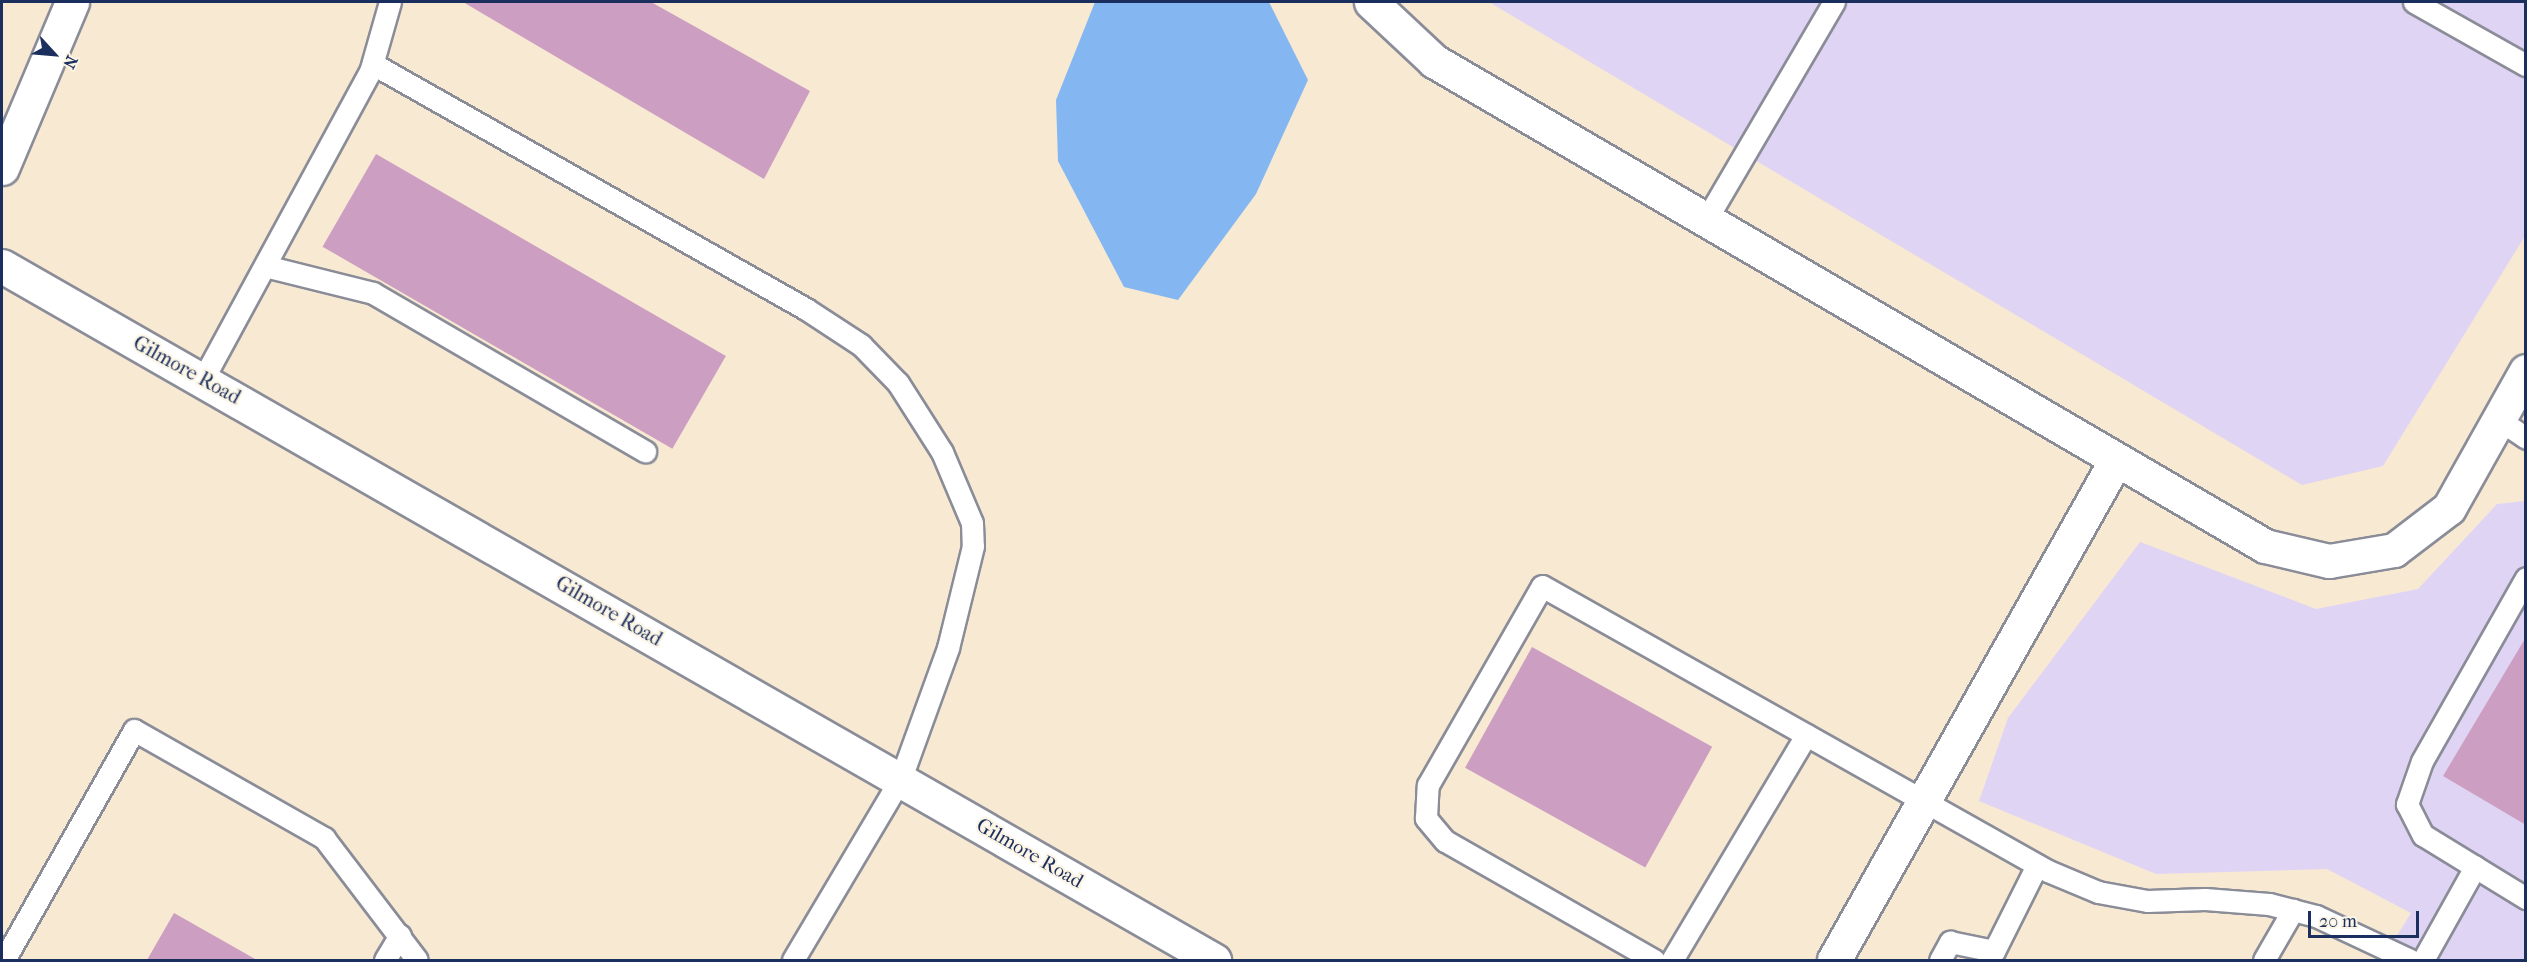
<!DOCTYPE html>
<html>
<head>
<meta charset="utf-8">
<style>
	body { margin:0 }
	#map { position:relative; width:2527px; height:962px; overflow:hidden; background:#f8e9d2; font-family:"IM FELL French Canon",serif }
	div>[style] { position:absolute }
	.built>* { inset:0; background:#e0d4f4 }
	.water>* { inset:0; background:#84b7f1 }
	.building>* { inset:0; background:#cc9ec1; transform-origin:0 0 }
	.roads { filter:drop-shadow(2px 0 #8a8c98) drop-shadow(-2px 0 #8a8c98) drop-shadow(0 2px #8a8c98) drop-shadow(0 -2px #8a8c98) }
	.service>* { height:21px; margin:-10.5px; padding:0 10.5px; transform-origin:10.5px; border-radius:10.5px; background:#fff }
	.minor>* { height:33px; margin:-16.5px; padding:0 16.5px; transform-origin:16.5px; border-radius:16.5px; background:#fff }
	.tertiary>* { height:33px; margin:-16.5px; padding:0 16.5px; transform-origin:16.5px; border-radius:16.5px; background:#fff }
	.motorway>* { height:33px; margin:-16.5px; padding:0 16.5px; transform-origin:16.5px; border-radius:16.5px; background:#fff }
	span { translate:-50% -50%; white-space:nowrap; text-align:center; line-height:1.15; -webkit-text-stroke:4.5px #fcf5e5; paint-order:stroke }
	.street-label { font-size:20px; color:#1b2f5e }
	.frame { position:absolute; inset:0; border:3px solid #1b2f5e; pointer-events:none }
	.north { position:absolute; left:24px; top:24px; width:60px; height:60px; -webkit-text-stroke:4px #fcf5e5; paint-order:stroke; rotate:116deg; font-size:16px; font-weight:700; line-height:24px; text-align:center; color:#1b2f5e }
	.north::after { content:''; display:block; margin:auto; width:21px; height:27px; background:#1b2f5e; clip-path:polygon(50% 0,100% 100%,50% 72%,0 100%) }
	.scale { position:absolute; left:2308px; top:911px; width:111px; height:27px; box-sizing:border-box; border:3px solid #1b2f5e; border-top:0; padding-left:8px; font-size:18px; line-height:21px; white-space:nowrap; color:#1b2f5e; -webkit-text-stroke:4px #fcf5e5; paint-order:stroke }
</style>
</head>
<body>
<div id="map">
	<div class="built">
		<div style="clip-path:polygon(1489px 2px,2525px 2px,2525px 236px,2383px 466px,2302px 485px)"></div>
		<div style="clip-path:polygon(2525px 501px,2525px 960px,2382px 960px,2411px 913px,2327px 869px,2156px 874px,1979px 801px,2008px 718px,2140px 542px,2316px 609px,2418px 589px,2497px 504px)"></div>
	</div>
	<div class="water">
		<div style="clip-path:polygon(1095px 2px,1269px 2px,1308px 80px,1256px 194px,1178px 300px,1124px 287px,1058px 161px,1056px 100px)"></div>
	</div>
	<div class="building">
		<div style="clip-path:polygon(463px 2px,651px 2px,810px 91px,764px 179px)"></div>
		<div style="left:376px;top:154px;width:404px;height:107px;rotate:30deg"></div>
		<div style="clip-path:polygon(2526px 637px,2526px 825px,2443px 776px)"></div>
		<div style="left:1532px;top:647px;width:206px;height:138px;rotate:29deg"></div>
		<div style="clip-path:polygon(174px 913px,257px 960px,147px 960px)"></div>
	</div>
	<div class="roads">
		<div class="service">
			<div style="left:2414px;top:2px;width:129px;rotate:29.4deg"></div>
			<div style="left:373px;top:64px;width:498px;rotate:29.5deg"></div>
			<div style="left:806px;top:309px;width:66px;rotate:33.2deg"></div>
			<div style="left:861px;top:345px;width:53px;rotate:45.8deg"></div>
			<div style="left:898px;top:383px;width:82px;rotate:57.5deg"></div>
			<div style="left:942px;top:452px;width:77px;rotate:67.1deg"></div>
			<div style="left:972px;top:523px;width:23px;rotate:88deg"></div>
			<div style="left:973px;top:546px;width:105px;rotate:103.8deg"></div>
			<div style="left:948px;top:648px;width:138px;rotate:109.9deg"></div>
			<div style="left:901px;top:778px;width:212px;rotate:120.7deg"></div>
			<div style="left:1706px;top:220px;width:253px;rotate:-59.6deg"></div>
			<div style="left:265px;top:266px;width:111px;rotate:14deg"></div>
			<div style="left:373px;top:293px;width:315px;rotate:30.2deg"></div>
			<div style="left:203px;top:379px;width:349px;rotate:-61.5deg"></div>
			<div style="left:370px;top:72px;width:73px;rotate:-74.1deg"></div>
			<div style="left:2498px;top:419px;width:34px;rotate:34deg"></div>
			<div style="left:2526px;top:578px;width:210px;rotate:119.6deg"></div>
			<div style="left:2422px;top:761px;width:46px;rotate:109.2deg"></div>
			<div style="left:2407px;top:804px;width:35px;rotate:63deg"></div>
			<div style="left:2423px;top:835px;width:121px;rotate:31.5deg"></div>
			<div style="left:4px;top:960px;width:264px;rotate:-60.5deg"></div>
			<div style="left:134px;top:730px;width:219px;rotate:29.6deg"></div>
			<div style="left:324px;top:838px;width:153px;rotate:52.7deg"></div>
			<div style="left:385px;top:960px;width:29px;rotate:-59deg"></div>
			<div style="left:1654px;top:960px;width:241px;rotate:-150.3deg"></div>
			<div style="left:1445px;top:841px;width:30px;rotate:-130deg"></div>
			<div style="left:1426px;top:818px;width:33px;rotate:-87deg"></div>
			<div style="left:1428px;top:785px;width:229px;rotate:-60.2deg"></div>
			<div style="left:1542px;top:586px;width:581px;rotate:29.39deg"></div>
			<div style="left:2048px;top:871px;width:54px;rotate:22.8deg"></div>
			<div style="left:2098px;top:892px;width:50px;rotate:10.4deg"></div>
			<div style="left:2147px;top:901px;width:58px;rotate:-2deg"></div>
			<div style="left:2205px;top:899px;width:64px;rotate:4.5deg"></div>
			<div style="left:2269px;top:904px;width:49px;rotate:14.3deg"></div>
			<div style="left:2316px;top:916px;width:104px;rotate:25.1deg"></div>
			<div style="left:1672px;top:960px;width:262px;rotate:-59.2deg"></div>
			<div style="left:1940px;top:960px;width:21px;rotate:-61deg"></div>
			<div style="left:1950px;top:942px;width:45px;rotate:11.6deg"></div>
			<div style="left:1994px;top:951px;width:96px;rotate:-63.4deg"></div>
			<div style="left:2264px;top:960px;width:58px;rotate:-59.9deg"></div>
			<div style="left:2423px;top:960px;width:107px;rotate:-60.8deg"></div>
		</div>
		<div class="minor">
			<div style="left:1371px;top:2px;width:86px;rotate:43.1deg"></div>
			<div style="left:1434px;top:61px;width:962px;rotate:30.27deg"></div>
			<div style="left:2265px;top:546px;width:66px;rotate:13.2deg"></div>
			<div style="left:2329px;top:561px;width:66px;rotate:-9.6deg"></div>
			<div style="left:2394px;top:550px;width:69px;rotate:-37.4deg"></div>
			<div style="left:2449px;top:508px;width:157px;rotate:-60.7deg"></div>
			<div style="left:1834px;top:960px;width:574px;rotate:-60.58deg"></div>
		</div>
		<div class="tertiary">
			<div style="left:2px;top:266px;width:1397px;rotate:29.8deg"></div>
		</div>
		<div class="motorway">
			<div style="left:2px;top:168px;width:180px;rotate:-67.1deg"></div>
		</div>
	</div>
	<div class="street-label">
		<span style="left:187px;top:370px;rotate:29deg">Gilmore Road</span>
		<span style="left:609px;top:611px;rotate:30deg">Gilmore Road</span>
		<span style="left:1030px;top:853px;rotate:30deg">Gilmore Road</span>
	</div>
	<div class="frame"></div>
	<div class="north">N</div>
	<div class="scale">20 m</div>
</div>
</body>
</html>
